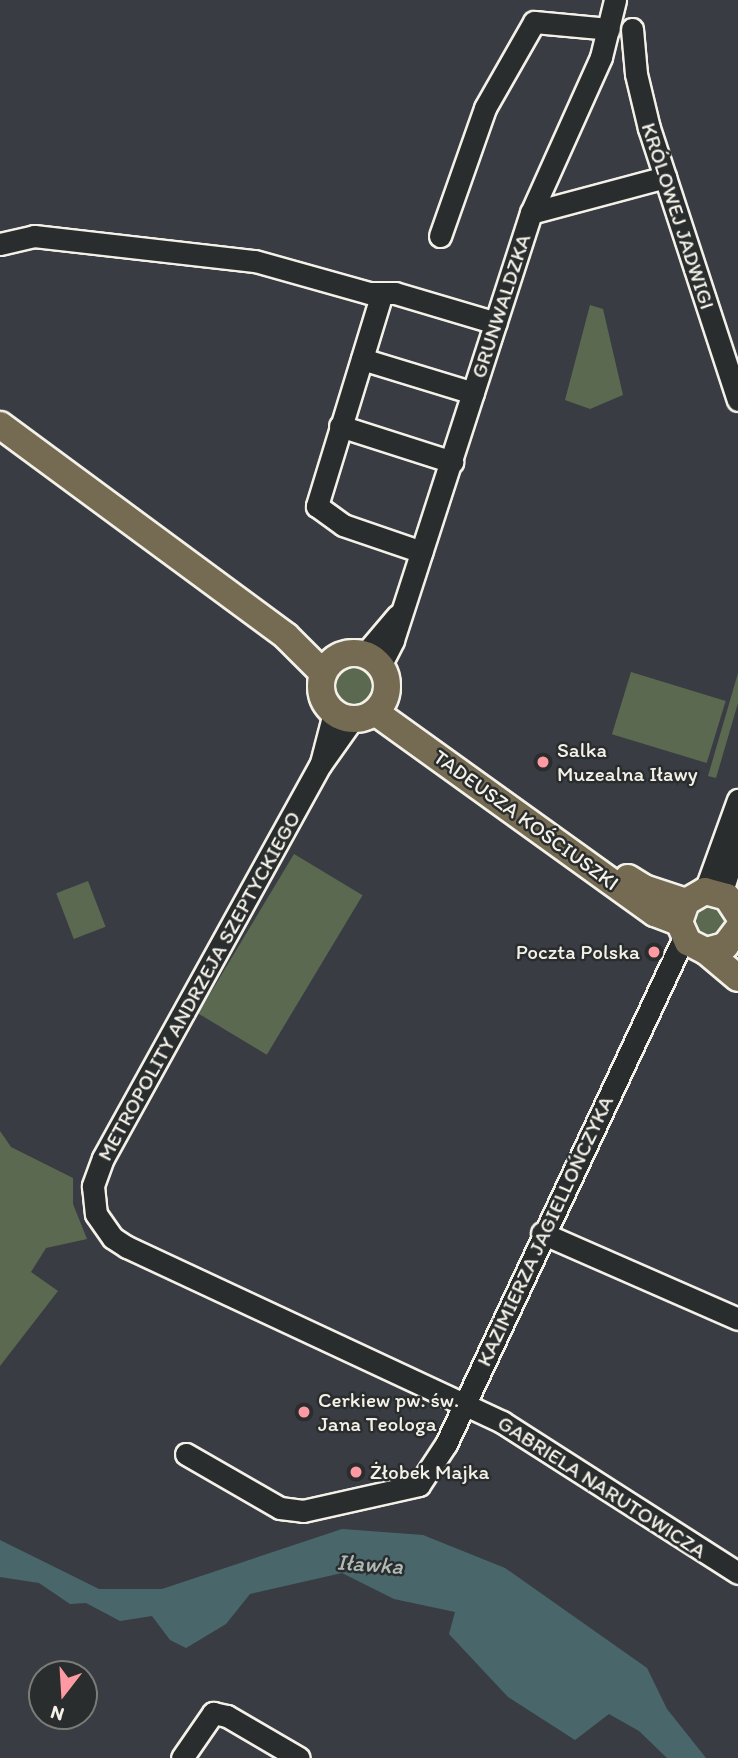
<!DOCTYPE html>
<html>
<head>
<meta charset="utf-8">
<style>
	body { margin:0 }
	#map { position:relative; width:738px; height:1758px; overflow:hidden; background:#393d43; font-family:Itim,sans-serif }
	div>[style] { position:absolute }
	.green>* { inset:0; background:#5c6951; transform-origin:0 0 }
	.round { border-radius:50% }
	.water>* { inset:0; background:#49676b }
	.roads { filter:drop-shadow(2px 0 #f4f1e8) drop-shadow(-2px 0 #f4f1e8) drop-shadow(0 2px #f4f1e8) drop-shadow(0 -2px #f4f1e8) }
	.minor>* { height:21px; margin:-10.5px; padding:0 10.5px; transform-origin:10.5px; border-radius:10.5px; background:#2a2d2e }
	.major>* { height:26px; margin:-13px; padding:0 13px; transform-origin:13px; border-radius:13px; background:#746b52 }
	.major>.ring { margin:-13px; padding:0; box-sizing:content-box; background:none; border:26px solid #746b52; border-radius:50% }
	.dots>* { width:19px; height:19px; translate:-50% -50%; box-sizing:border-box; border:4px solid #2a2d2e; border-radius:50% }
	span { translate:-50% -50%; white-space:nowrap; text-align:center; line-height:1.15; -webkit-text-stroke:5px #2a2d2e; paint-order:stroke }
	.street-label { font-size:21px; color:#f4f1e8 }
	.poi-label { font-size:21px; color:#f4f1e8 }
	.left { translate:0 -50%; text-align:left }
	.right { translate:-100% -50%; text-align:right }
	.water-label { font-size:23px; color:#b0bab6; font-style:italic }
	.north { position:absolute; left:28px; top:1660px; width:70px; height:70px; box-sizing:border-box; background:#2a2d2e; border:2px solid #7b7b78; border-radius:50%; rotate:197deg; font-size:19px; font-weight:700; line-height:28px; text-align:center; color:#f4f1e8 }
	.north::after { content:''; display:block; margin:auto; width:24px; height:32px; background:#ff9aa2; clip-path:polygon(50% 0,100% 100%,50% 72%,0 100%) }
</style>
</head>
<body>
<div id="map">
	<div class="green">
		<div style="clip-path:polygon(590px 305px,603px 309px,623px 395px,590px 409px,565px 400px)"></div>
		<div class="round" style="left:335px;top:665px;width:42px;height:42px"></div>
		<div style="left:631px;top:672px;width:99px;height:65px;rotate:17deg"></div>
		<div style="clip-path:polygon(738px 673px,738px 703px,716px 778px,708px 776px)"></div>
		<div style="left:294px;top:854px;width:80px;height:186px;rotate:31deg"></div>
		<div style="left:88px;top:881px;width:49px;height:34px;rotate:69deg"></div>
		<div style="clip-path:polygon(715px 903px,730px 920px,726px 935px,698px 939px,691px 918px,700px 906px)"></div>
		<div style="clip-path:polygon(0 1131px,11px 1147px,73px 1178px,73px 1204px,87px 1239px,46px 1248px,31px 1272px,58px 1291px,0 1366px)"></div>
	</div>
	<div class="water">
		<div style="clip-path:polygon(342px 1529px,423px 1535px,505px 1568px,647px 1668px,667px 1709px,706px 1758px,667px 1758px,639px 1731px,609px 1714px,575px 1740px,508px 1697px,449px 1634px,455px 1612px,394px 1599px,342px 1573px,250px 1594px,226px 1624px,186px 1648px,170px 1640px,152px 1616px,120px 1621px,86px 1603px,70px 1604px,39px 1583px,0 1577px,0 1540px,99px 1589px,162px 1589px)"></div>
	</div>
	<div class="roads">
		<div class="minor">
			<div style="left:632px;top:29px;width:45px;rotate:84.9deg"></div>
			<div style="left:636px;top:74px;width:56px;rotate:76.5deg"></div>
			<div style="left:649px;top:128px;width:286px;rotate:71.9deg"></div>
			<div style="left:531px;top:213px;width:139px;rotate:-15deg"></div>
			<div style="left:440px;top:236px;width:136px;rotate:-70.6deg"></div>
			<div style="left:485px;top:108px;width:99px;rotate:-60.3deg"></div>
			<div style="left:534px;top:22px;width:75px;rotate:5.3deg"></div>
			<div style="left:0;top:244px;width:35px;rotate:-13deg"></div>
			<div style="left:34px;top:236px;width:222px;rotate:6.5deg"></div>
			<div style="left:255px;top:261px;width:118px;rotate:15.7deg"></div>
			<div style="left:369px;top:293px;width:26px"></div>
			<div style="left:395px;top:293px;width:105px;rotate:16.5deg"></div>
			<div style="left:382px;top:293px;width:223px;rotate:107deg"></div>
			<div style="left:317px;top:506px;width:32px;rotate:36deg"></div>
			<div style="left:343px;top:525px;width:83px;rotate:18.9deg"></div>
			<div style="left:362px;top:359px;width:116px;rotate:17deg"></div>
			<div style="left:340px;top:426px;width:118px;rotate:17.8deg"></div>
			<div style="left:364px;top:655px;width:52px;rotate:-49.6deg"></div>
			<div style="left:380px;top:666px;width:29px;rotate:-63deg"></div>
			<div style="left:393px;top:640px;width:449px;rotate:-72.1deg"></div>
			<div style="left:531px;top:213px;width:171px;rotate:-65.8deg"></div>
			<div style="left:601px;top:57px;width:59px;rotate:-76.2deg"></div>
			<div style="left:352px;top:720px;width:55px;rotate:125.4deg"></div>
			<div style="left:320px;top:765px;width:449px;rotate:118.9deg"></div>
			<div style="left:103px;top:1158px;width:30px;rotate:110deg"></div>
			<div style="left:93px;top:1186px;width:28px;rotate:84deg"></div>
			<div style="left:96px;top:1214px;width:29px;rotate:55deg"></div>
			<div style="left:113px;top:1238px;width:17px;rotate:33deg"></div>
			<div style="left:127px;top:1247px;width:414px;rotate:25deg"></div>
			<div style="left:502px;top:1422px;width:280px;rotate:32.6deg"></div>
			<div style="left:321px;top:763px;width:52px;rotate:-75.4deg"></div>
			<div style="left:705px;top:891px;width:97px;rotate:-70.1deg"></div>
			<div style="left:721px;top:894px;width:55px;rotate:-71.9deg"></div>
			<div style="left:542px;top:1233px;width:214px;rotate:23.7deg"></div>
			<div style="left:186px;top:1454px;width:108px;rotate:29.9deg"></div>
			<div style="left:280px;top:1508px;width:23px;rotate:7deg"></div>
			<div style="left:303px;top:1511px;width:119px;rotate:-12.6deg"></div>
			<div style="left:419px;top:1485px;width:49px;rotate:-56.6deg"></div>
			<div style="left:446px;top:1444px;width:560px;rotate:-64.85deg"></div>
			<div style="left:182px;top:1758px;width:55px;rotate:-55.4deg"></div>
			<div style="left:213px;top:1713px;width:14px;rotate:12deg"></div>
			<div style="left:227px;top:1716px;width:83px;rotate:30.3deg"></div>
		</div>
		<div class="major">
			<div style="left:0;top:425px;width:355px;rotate:36.4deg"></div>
			<div style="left:286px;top:636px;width:52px;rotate:45deg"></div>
			<div class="ring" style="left:321px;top:653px;width:40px;height:40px"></div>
			<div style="left:375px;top:712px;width:345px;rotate:35.7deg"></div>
			<div style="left:655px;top:913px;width:26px;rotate:21deg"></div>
			<div style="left:628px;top:878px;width:19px;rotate:32deg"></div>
			<div style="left:644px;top:888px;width:44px;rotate:18.4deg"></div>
			<div style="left:738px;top:914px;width:20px;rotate:-123deg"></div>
			<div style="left:727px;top:897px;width:23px;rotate:-165deg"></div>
			<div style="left:705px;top:891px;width:22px;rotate:150deg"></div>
			<div style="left:686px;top:902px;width:21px;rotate:109deg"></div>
			<div style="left:679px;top:922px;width:22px;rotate:66deg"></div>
			<div style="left:688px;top:942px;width:20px;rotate:27deg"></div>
			<div style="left:706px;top:951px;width:20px;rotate:-15deg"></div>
			<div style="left:725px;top:946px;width:21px;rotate:-53deg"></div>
			<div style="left:706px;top:951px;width:42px;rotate:40.2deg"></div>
		</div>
	</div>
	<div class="dots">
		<div style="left:543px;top:762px;background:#ff9aa2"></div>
		<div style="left:654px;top:952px;background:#ff9aa2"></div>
		<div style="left:304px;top:1412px;background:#ff9aa2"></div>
		<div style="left:356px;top:1472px;background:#ff9aa2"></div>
	</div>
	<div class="street-label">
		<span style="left:678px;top:216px;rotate:72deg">KRÓLOWEJ JADWIGI</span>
		<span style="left:501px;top:306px;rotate:-72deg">GRUNWALDZKA</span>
		<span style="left:526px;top:820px;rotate:36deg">TADEUSZA KOŚCIUSZKI</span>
		<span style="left:199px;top:986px;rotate:-61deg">METROPOLITY ANDRZEJA SZEPTYCKIEGO</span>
		<span style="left:545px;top:1231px;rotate:-65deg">KAZIMIERZA JAGIELLOŃCZYKA</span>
		<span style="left:602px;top:1487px;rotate:33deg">GABRIELA NARUTOWICZA</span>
	</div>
	<div class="poi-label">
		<span class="left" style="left:557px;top:762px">Salka<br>Muzealna Iławy</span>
		<span class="right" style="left:640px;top:952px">Poczta Polska</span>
		<span class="left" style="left:318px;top:1412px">Cerkiew pw. św.<br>Jana Teologa</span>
		<span class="left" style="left:370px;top:1472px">Żłobek Majka</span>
	</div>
	<div class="water-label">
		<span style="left:370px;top:1564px;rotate:4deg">Iławka</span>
	</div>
	<div class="north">N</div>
</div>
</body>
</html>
